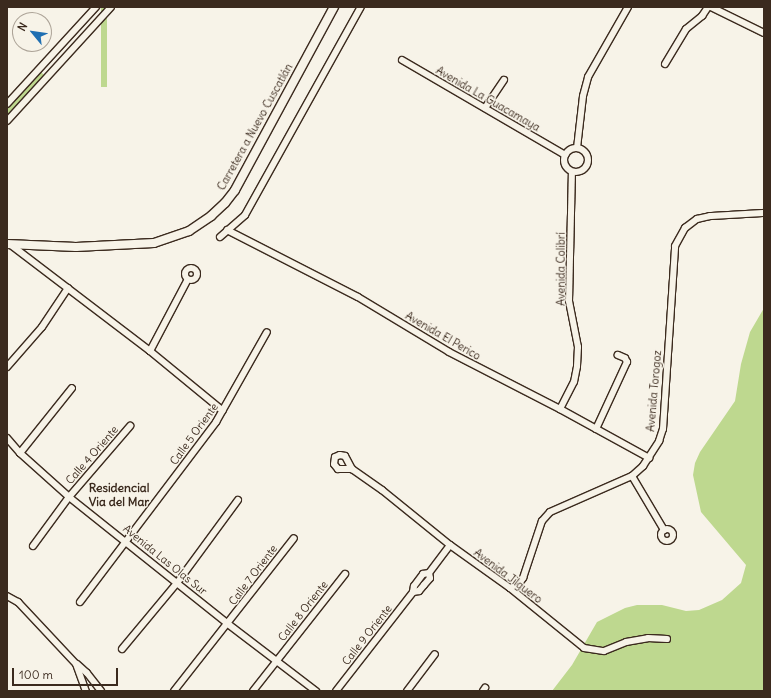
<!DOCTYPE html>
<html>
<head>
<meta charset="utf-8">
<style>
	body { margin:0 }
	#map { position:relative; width:771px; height:698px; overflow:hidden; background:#f7f3e8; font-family:Delius,sans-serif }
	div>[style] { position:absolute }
	.green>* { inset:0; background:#bed88f; transform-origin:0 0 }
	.roads { filter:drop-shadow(1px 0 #3b2a1e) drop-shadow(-1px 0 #3b2a1e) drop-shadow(0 1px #3b2a1e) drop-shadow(0 -1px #3b2a1e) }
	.minor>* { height:6px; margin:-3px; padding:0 3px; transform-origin:3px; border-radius:3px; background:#f7f3e8 }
	.minor>.ring { margin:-3px; padding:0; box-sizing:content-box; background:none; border:6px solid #f7f3e8; border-radius:50% }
	.tertiary>* { height:8px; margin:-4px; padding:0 4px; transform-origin:4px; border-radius:4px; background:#f7f3e8 }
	span { translate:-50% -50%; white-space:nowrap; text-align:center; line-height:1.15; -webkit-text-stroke:3px #f7f3e8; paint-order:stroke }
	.street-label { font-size:11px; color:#3b2a1e }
	.neighbourhood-label { font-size:12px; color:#3b2a1e; font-weight:700 }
	.frame { position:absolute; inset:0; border:8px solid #3b2a1e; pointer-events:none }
	.north { position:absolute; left:12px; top:12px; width:40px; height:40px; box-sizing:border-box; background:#f7f3e8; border:1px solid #aca397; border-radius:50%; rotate:299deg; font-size:11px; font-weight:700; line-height:16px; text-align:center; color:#3b2a1e }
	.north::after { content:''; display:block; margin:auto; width:14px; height:18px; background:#1f6fb2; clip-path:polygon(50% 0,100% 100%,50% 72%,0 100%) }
	.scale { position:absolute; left:12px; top:668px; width:106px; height:18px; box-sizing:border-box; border:2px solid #3b2a1e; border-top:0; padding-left:5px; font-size:12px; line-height:14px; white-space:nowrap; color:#3b2a1e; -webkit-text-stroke:3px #f7f3e8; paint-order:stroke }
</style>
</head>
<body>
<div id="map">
	<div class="green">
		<div style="left:101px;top:7px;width:6px;height:80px"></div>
		<div style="clip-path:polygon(41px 72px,44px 75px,7px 116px,7px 109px)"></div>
		<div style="clip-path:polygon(764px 308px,764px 691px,552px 691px,572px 665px,597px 622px,625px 608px,637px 605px,662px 605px,686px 611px,699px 610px,722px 600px,741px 583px,746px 565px,701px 512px,693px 475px,695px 463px,700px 452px,735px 401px,741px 364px,750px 332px)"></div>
	</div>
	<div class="roads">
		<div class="minor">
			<div style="left:711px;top:7px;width:59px;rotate:26.1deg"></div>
			<div style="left:402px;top:60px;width:189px;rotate:30.2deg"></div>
			<div style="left:665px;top:64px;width:41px;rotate:-59deg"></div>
			<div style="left:686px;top:29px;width:21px;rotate:-39deg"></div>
			<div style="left:702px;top:16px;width:11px;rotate:-56deg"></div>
			<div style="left:7px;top:104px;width:132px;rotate:-47.5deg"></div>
			<div style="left:485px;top:108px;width:34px;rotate:-56deg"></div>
			<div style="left:7px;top:121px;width:154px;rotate:-47.6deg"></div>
			<div style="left:577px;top:148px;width:52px;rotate:-83.4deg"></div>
			<div style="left:583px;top:96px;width:20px;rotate:-75deg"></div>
			<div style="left:588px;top:77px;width:81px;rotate:-60.3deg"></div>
			<div class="ring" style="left:564px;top:148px;width:18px;height:18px"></div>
			<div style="left:227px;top:230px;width:147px;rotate:27.1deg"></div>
			<div style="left:358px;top:297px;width:106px;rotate:31.1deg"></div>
			<div style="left:449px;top:352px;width:125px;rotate:27.2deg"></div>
			<div style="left:560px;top:409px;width:102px;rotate:28.8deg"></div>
			<div style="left:220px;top:237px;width:33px;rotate:-41deg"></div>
			<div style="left:245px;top:215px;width:238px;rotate:-60.9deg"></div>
			<div style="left:11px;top:245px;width:175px;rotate:37.3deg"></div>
			<div style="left:150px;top:351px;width:94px;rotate:39.4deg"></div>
			<div class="ring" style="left:185px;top:268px;width:6px;height:6px"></div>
			<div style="left:150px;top:351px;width:81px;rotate:-62.2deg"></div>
			<div style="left:7px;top:367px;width:53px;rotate:-48.8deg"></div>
			<div style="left:42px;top:327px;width:47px;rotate:-56.3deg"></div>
			<div style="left:560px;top:409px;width:30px;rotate:-63deg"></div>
			<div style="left:574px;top:382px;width:16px;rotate:-79deg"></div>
			<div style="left:577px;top:366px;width:19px;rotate:-87deg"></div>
			<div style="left:578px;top:347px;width:47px;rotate:-101.1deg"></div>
			<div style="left:569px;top:301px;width:129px;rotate:-88.7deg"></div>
			<div style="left:596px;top:429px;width:74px;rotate:-65.2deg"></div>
			<div style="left:627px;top:362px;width:4px;rotate:-117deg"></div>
			<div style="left:625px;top:358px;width:8px;rotate:-157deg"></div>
			<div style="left:7px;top:438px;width:20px;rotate:49deg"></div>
			<div style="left:20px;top:453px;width:66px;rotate:41.9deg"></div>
			<div style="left:69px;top:497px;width:203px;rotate:38.6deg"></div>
			<div style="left:228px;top:624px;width:111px;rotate:37.3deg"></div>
			<div style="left:20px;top:453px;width:83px;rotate:-51.3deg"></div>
			<div style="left:352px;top:469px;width:14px;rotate:180deg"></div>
			<div style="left:338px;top:469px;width:6px;rotate:-129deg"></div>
			<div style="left:334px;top:464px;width:7px;rotate:-82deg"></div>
			<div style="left:335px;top:457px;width:5px;rotate:-22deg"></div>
			<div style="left:340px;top:455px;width:5px;rotate:11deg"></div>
			<div style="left:345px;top:456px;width:15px;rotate:62deg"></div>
			<div style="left:352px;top:469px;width:37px;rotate:35deg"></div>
			<div style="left:382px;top:490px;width:87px;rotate:39deg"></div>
			<div style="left:450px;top:545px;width:74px;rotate:35.6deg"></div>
			<div style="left:510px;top:588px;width:95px;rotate:39deg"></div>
			<div style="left:584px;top:648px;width:20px;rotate:9deg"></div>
			<div style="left:604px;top:651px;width:24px;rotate:-22deg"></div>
			<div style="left:626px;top:642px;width:22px;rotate:-10deg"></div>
			<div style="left:648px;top:638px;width:19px;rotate:3deg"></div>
			<div style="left:632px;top:476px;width:63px;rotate:59.3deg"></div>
			<div class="ring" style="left:661px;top:529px;width:6px;height:6px"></div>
			<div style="left:33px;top:546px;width:61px;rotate:-53.7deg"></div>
			<div style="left:69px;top:497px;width:94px;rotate:-49.3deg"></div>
			<div style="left:510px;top:588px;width:9px;rotate:-21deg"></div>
			<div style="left:518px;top:585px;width:9px;rotate:-54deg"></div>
			<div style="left:523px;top:578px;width:60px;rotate:-71.6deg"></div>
			<div style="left:542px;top:521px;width:12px;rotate:-48deg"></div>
			<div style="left:550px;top:512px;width:90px;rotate:-23.7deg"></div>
			<div style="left:632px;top:476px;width:15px;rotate:-42deg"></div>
			<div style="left:643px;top:466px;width:30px;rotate:-57deg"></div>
			<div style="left:659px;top:441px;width:13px;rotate:-72deg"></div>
			<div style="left:663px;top:429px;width:183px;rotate:-86.2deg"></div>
			<div style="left:675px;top:246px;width:21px;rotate:-61deg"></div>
			<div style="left:685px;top:228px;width:15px;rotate:-37deg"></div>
			<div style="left:697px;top:219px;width:13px;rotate:-13deg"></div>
			<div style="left:710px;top:216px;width:54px;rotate:-3.2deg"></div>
			<div style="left:413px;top:592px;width:6px;rotate:-9deg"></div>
			<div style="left:419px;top:591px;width:8px;rotate:-50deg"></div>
			<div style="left:424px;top:585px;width:9px;rotate:-49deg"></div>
			<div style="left:430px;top:578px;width:5px;rotate:-101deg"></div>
			<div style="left:7px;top:596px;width:13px;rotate:29deg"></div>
			<div style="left:18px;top:602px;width:85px;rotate:46.9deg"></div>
			<div style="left:76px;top:664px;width:29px;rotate:70deg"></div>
			<div style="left:80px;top:602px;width:226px;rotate:-52.9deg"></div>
			<div style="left:216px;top:422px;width:103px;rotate:-60.5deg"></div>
			<div style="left:122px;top:649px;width:86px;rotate:-50.2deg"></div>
			<div style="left:177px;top:583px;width:103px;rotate:-53.7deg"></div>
			<div style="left:77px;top:664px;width:13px;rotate:42deg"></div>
			<div style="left:87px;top:673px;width:23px;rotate:52deg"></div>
			<div style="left:174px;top:691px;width:194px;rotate:-51.9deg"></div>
			<div style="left:253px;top:691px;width:149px;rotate:-51.8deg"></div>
			<div style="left:336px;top:691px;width:125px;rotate:-52.1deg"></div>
			<div style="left:413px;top:592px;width:6px;rotate:-81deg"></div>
			<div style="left:414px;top:586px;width:15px;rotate:-53deg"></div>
			<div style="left:423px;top:574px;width:6px;rotate:-9deg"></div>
			<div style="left:429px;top:573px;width:35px;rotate:-53deg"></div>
			<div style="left:407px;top:691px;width:46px;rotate:-52.9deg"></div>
			<div style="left:483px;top:691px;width:4px;rotate:-56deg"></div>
		</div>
		<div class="tertiary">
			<div style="left:7px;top:244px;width:69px;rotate:2.5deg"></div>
			<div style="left:76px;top:247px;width:78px;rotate:-2.9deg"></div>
			<div style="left:154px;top:243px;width:37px;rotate:-19deg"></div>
			<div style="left:189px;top:231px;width:27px;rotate:-34deg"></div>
			<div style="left:211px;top:216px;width:19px;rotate:-43deg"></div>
			<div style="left:225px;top:203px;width:16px;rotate:-52deg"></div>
			<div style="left:235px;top:190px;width:208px;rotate:-61.6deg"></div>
		</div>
	</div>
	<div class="street-label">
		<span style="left:488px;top:99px;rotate:30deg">Avenida La Guacamaya</span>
		<span style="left:255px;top:127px;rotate:-61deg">Carretera a Nuevo Cuscatlán</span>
		<span style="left:561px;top:269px;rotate:-90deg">Avenida Colibrí</span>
		<span style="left:443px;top:336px;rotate:30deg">Avenida El Perico</span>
		<span style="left:654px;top:391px;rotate:-85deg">Avenida Torogoz</span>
		<span style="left:194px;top:434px;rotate:-54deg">Calle 5 Oriente</span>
		<span style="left:92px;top:455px;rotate:-49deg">Calle 4 Oriente</span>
		<span style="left:165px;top:560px;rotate:39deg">Avenida Las Olas Sur</span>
		<span style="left:253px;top:575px;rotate:-53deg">Calle 7 Oriente</span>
		<span style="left:508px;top:576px;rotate:37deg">Avenida Jilguero</span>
		<span style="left:303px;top:611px;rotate:-52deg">Calle 8 Oriente</span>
		<span style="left:367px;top:635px;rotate:-52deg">Calle 9 Oriente</span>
	</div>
	<div class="neighbourhood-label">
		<span style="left:119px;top:495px">Residencial<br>Via del Mar</span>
	</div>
	<div class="frame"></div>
	<div class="north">N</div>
	<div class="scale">100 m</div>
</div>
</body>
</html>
